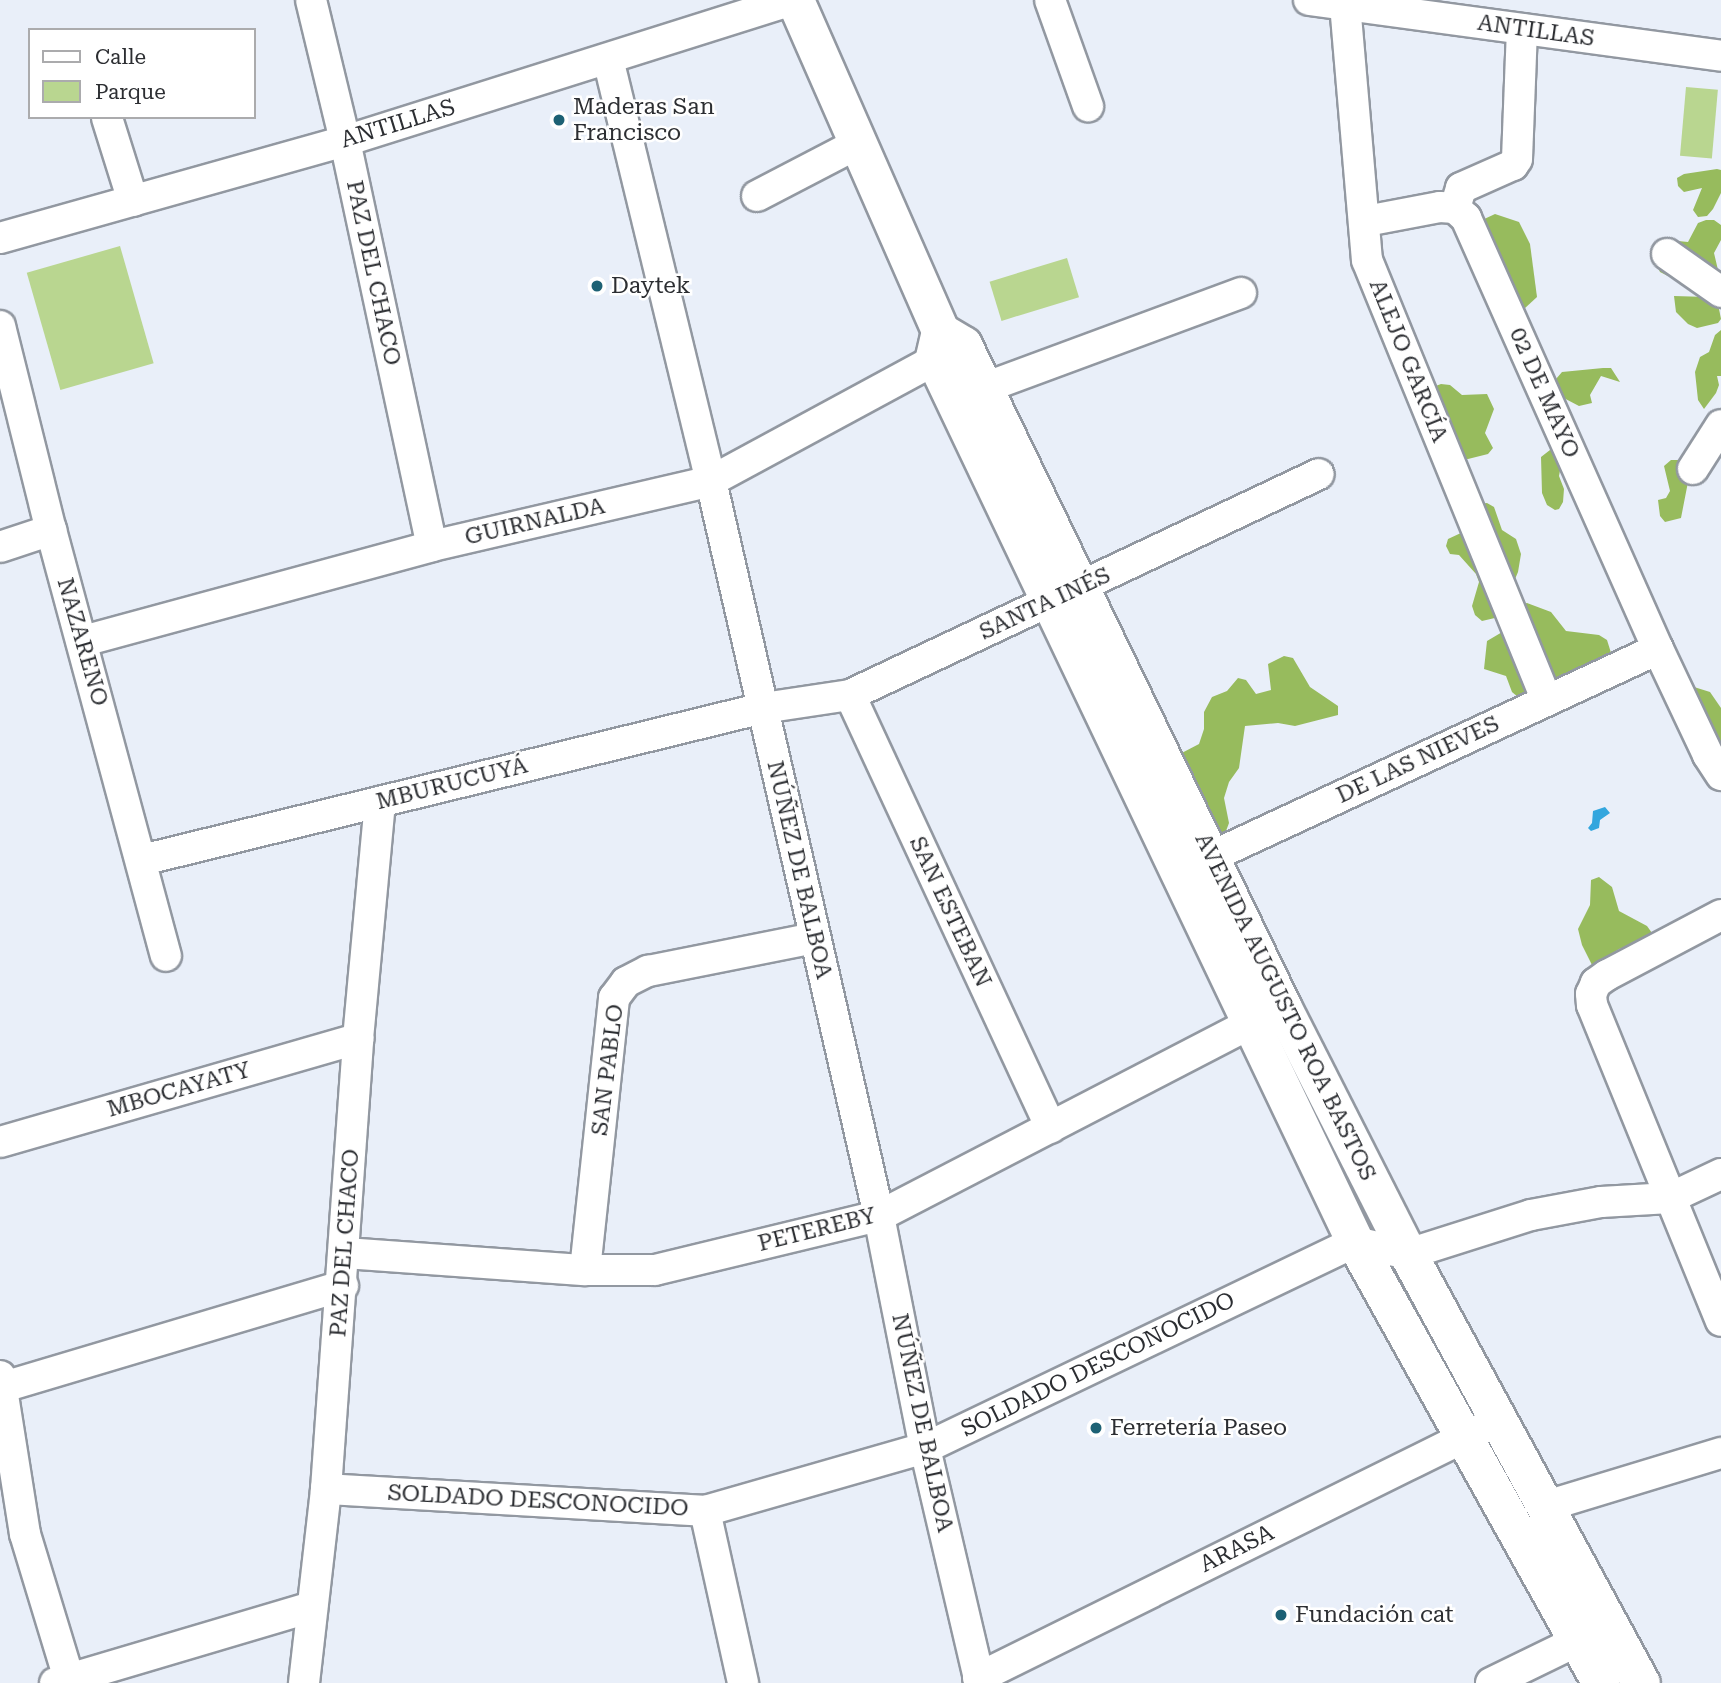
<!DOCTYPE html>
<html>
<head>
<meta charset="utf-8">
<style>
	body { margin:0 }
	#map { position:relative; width:1721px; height:1683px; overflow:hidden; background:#e9eff9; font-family:"Roboto Serif",serif }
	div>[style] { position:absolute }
	.green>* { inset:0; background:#b9d690; transform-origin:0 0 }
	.forest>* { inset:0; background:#97bb5d }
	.water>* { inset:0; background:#33a6de }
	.roads { filter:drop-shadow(2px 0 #9298a1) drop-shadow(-2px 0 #9298a1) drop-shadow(0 2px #9298a1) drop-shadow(0 -2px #9298a1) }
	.minor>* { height:30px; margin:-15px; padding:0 15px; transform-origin:15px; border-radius:15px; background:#fff }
	.major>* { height:37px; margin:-18.5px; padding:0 18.5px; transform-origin:18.5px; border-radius:18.5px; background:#fff }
	.dots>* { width:19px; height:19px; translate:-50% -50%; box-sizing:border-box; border:4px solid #fff; border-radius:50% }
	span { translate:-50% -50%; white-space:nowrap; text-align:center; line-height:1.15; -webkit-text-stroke:5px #fff; paint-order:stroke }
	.street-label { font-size:23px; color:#2c2e32 }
	.poi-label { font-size:23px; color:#2c2e32 }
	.left { translate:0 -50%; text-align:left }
	.legend { position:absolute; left:28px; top:28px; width:228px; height:91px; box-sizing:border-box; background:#fff; border:2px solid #ababad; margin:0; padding:9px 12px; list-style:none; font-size:21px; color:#2c2e32 }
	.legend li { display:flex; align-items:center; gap:14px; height:35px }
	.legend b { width:35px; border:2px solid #ababad }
</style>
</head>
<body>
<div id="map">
	<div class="green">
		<div style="left:1686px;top:87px;width:32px;height:69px;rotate:5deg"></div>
		<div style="left:120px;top:246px;width:122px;height:97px;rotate:74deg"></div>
		<div style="left:1067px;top:258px;width:41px;height:81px;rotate:73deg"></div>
		<div style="clip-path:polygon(1389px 1263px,1393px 1265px,1472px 1406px,1466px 1410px,1384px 1266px)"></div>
	</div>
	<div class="forest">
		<div style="clip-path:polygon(1717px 169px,1721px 170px,1721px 193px,1713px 209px,1707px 216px,1698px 217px,1693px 210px,1702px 188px,1684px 192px,1678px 186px,1677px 178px,1684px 174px)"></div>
		<div style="clip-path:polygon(1495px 214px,1519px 222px,1530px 244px,1537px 297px,1524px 309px,1516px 310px,1480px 221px)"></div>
		<div style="clip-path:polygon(1706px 220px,1714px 220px,1721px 225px,1721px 240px,1714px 253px,1718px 270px,1695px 289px,1690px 289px,1681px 285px,1677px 272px,1668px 276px,1660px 272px,1654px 259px,1668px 240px,1688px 242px,1698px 223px)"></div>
		<div style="clip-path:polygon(1674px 296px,1707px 297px,1719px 309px,1721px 319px,1718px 323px,1697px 328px,1688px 324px,1676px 312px)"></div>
		<div style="clip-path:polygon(1721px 330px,1721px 376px,1717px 376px,1719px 385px,1716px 393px,1704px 409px,1698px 400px,1695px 372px,1700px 357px,1709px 352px,1715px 335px)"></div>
		<div style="clip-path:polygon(1603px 368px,1611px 368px,1620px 382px,1601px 376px,1590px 395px,1592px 403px,1579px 406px,1558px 395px,1556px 379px,1562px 372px)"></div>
		<div style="clip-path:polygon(1441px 384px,1450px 385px,1462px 395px,1487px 394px,1494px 409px,1485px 433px,1493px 448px,1488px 454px,1468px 459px,1458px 458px,1433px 387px)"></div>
		<div style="clip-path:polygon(1550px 450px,1554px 450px,1562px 460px,1559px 476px,1564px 489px,1563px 502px,1559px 509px,1555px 510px,1547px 505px,1542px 493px,1541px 457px)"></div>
		<div style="clip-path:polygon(1671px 460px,1680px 460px,1686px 465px,1688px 482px,1681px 518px,1665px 522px,1660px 516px,1658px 500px,1666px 498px,1670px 491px,1664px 466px)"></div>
		<div style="clip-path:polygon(1487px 503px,1494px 507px,1502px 530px,1516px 539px,1521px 554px,1518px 572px,1499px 617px,1482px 621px,1475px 615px,1472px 606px,1479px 582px,1476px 574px,1459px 555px,1450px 554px,1446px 546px,1448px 539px,1463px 532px,1479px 504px)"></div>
		<div style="clip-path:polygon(1527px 603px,1551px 612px,1566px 631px,1599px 635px,1607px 640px,1612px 656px,1586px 699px,1578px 702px,1525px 703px,1512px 692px,1506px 676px,1484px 669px,1487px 641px,1509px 628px,1518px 605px)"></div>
		<div style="clip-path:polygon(1284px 656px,1293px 658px,1310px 687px,1338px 706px,1338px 715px,1295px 726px,1278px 723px,1245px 726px,1239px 768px,1229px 782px,1224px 798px,1229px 823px,1226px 831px,1217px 835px,1176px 756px,1199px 744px,1204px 729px,1204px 712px,1212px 697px,1227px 691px,1238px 678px,1246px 680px,1256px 694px,1271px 690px,1268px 664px)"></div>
		<div style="clip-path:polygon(1694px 687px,1710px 692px,1721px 708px,1721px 741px,1714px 746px,1686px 691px)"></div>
		<div style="clip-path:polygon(1599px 877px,1612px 887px,1619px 911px,1647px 926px,1652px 933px,1652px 941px,1619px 949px,1593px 967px,1582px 945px,1578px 929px,1590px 905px,1591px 880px)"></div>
	</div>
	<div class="water">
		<div style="clip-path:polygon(1605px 807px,1610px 813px,1600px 820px,1599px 828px,1591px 831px,1588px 828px,1592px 823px,1593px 811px)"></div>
	</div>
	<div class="roads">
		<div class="minor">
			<div style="left:311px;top:0;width:145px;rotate:76.4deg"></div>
			<div style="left:345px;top:141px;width:414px;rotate:77.9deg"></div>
			<div style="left:1050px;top:0;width:113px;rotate:70.3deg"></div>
			<div style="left:1309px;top:0;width:416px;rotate:7.7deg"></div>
			<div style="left:1345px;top:4px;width:257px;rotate:85.1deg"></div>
			<div style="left:1367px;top:260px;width:475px;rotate:67.8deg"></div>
			<div style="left:608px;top:59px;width:434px;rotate:76.3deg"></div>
			<div style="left:711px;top:481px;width:754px;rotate:77.12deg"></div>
			<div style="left:879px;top:1216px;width:237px;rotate:78.8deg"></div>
			<div style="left:925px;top:1448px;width:241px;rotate:76.8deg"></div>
			<div style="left:107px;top:118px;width:87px;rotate:72.6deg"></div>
			<div style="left:757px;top:196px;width:113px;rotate:-27.5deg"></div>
			<div style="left:1455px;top:208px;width:15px;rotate:42deg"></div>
			<div style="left:1466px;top:218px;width:472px;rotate:66deg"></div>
			<div style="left:1658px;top:649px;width:117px;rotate:64.7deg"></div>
			<div style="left:1708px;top:755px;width:24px;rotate:57deg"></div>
			<div style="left:1455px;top:208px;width:21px;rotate:-73deg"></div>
			<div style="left:1461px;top:188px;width:57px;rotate:-23.9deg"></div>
			<div style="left:1513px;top:165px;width:7px;rotate:-56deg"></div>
			<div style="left:1517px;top:159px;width:130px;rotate:-87.8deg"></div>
			<div style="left:1366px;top:221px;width:75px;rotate:-10.7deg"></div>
			<div style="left:1440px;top:207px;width:15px;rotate:4deg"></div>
			<div style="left:0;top:238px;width:358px;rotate:-15.7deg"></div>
			<div style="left:345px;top:141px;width:470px;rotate:-17.5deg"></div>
			<div style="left:1667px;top:254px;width:66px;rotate:35.1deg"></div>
			<div style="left:0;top:326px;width:210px;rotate:76deg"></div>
			<div style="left:51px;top:530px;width:441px;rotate:74.9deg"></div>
			<div style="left:984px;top:388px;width:274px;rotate:-20.3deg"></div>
			<div style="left:1693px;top:469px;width:52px;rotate:-57.5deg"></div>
			<div style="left:0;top:547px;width:54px;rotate:-18.4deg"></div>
			<div style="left:83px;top:641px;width:362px;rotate:-15.2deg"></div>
			<div style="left:432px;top:546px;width:286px;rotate:-13.1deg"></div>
			<div style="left:711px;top:481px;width:275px;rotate:-28.4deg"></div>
			<div style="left:850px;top:695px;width:477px;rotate:65.1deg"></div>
			<div style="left:142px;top:860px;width:639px;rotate:-13.75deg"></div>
			<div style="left:763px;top:708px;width:88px;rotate:-8.5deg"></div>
			<div style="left:850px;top:695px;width:518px;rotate:-25.23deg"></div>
			<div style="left:1191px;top:866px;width:515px;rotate:-24.92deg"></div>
			<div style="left:1721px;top:915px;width:129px;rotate:152.2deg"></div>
			<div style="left:1607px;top:975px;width:14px;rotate:144deg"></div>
			<div style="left:1596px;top:983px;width:12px;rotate:114deg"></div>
			<div style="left:1591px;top:994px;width:11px;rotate:85deg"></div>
			<div style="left:1592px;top:1005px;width:341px;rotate:67.8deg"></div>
			<div style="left:0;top:1142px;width:373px;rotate:-16.1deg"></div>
			<div style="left:345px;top:1253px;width:241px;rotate:4.1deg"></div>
			<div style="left:585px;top:1270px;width:70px"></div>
			<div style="left:655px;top:1270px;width:230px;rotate:-13.6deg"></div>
			<div style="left:879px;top:1216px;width:439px;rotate:-27.4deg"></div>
			<div style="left:585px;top:1270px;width:274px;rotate:-83.9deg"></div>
			<div style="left:614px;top:998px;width:20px;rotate:-53deg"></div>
			<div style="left:626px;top:982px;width:25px;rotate:-27deg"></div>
			<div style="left:648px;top:971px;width:170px;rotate:-11.2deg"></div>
			<div style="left:0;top:1376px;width:160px;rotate:81deg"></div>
			<div style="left:25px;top:1534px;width:152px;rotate:73.1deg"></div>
			<div style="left:0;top:1388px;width:358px;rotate:-16.6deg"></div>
			<div style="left:326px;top:1489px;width:380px;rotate:3.3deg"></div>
			<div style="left:705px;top:1511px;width:229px;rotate:-16deg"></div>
			<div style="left:925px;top:1448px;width:477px;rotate:-25.6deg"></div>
			<div style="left:1355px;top:1242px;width:54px;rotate:12.8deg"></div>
			<div style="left:1408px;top:1254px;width:129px;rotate:-17.6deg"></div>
			<div style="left:1531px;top:1215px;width:71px;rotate:-10.5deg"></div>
			<div style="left:1601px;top:1202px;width:69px;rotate:-3.3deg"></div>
			<div style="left:1670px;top:1198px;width:56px;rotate:-25.2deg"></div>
			<div style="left:1543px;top:1507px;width:186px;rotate:-16.9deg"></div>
			<div style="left:705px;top:1511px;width:176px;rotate:77.5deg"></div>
			<div style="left:978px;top:1678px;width:563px;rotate:-26.34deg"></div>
			<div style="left:55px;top:1683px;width:268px;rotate:-16.5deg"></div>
			<div style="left:304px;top:1683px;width:195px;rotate:-83.5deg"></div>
			<div style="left:326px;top:1489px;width:451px;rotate:-85.9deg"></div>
			<div style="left:358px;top:1039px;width:238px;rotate:-84.7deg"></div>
			<div style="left:1491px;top:1683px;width:96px;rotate:-26deg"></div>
			<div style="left:1577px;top:1641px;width:24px;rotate:-33deg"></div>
		</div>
		<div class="major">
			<div style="left:795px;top:0;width:361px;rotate:66.3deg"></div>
			<div style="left:940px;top:331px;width:27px;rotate:31deg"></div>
			<div style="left:963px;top:345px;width:734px;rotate:64.24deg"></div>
			<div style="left:1282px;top:1006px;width:278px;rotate:63.1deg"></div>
			<div style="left:1408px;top:1254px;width:488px;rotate:61.5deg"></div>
			<div style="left:940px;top:331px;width:28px;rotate:103deg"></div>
			<div style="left:934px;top:358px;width:979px;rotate:64.53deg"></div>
			<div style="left:1355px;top:1242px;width:505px;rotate:60.85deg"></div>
		</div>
	</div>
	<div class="dots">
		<div style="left:559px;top:120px;background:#1d6174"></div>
		<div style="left:597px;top:286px;background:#1d6174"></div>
		<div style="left:1096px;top:1428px;background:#1d6174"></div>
		<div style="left:1281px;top:1615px;background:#1d6174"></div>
	</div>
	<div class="street-label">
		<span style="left:1536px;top:31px;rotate:8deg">ANTILLAS</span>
		<span style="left:398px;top:124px;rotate:-17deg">ANTILLAS</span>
		<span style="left:373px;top:273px;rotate:78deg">PAZ DEL CHACO</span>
		<span style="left:1408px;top:361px;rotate:68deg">ALEJO GARCÍA</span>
		<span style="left:1544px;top:393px;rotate:66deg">02 DE MAYO</span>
		<span style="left:535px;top:522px;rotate:-13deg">GUIRNALDA</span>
		<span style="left:1045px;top:604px;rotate:-25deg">SANTA INÉS</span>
		<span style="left:82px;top:642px;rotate:74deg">NAZARENO</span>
		<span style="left:1418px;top:760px;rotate:-25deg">DE LAS NIEVES</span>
		<span style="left:452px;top:784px;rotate:-14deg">MBURUCUYÁ</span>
		<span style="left:799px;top:870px;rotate:77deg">NÚÑEZ DE BALBOA</span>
		<span style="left:950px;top:912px;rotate:65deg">SAN ESTEBAN</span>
		<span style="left:1285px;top:1007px;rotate:64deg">AVENIDA AUGUSTO ROA BASTOS</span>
		<span style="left:608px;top:1070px;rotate:-83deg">SAN PABLO</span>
		<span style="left:179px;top:1090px;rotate:-16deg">MBOCAYATY</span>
		<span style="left:817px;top:1230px;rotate:-14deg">PETEREBY</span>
		<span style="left:345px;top:1243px;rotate:-86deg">PAZ DEL CHACO</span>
		<span style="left:1098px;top:1365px;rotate:-26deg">SOLDADO DESCONOCIDO</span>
		<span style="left:922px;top:1423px;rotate:78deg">NÚÑEZ DE BALBOA</span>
		<span style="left:538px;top:1501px;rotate:3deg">SOLDADO DESCONOCIDO</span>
		<span style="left:1237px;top:1549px;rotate:-26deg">ARASA</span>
	</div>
	<div class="poi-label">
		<span class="left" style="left:573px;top:120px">Maderas San<br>Francisco</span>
		<span class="left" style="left:611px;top:286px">Daytek</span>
		<span class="left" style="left:1110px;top:1428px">Ferretería Paseo</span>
		<span class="left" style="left:1295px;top:1615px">Fundación cat</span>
	</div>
	<ul class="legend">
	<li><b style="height:9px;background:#fff"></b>Calle</li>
	<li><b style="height:19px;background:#b9d690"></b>Parque</li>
	</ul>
</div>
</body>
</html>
